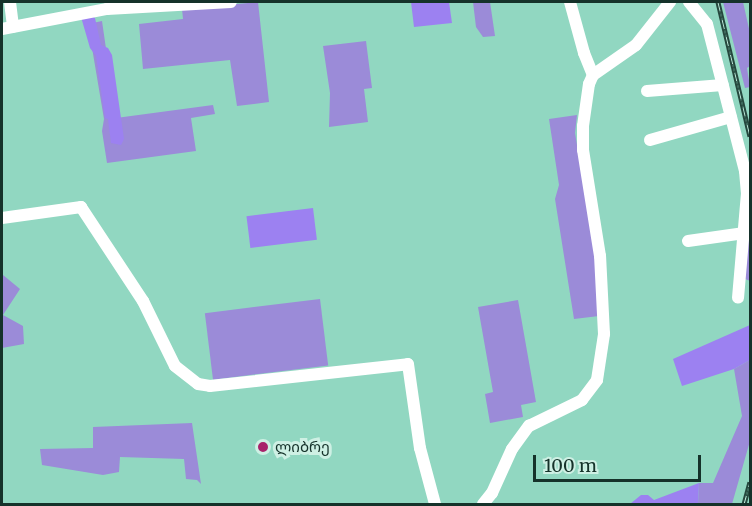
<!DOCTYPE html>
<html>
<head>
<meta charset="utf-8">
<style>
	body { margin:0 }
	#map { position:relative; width:752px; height:506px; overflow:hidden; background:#91d7c1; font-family:Merriweather,"Noto Sans Georgian",serif }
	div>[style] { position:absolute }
	.green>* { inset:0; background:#9b8bd8; transform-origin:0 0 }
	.forest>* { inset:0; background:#9c81f1; transform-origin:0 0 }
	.minor>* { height:12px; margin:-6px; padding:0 6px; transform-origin:6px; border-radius:6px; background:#fff }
	.rail>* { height:5px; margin-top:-2.5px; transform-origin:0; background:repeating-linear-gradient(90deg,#cef0e4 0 9px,#25473d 0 18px); box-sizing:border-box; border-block:2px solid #25473d }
	.dots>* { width:16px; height:16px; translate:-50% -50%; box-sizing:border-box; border:3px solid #cef0e4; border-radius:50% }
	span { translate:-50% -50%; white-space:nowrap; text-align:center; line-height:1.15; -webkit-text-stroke:6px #cef0e4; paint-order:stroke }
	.poi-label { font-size:15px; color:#15322a }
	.left { translate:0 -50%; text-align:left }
	.frame { position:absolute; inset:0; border:3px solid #15322a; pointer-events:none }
	.scale { position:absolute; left:533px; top:455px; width:168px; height:27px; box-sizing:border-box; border:3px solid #15322a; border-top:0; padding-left:8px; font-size:18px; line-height:21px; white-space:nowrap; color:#15322a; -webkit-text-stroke:4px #cef0e4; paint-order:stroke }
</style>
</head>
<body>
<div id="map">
	<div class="green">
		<div style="clip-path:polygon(258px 2px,269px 102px,237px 106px,230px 60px,143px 69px,139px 24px,183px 19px,182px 9px)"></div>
		<div style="clip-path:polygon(473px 2px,490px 2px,495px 36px,483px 37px,476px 27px)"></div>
		<div style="clip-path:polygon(723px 2px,743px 2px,750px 33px,750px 66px,747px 68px,750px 87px,745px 88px)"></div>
		<div style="clip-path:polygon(102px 21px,116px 118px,213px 105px,215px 114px,191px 118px,196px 151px,107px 163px,102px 131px,104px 119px,88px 24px)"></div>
		<div style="clip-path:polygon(366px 41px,372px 88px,364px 89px,368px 122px,329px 127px,330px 93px,323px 46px)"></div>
		<div style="clip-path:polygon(577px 115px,575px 133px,596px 259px,599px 316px,574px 319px,555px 199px,559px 185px,549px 119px)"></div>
		<div style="clip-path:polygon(750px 197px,750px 290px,750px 281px,743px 278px)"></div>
		<div style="clip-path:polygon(2px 261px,3px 275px,20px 289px,3px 315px,23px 326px,24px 344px,2px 348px)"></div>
		<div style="left:320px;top:299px;width:67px;height:116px;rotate:83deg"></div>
		<div style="clip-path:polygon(518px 300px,536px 402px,521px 405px,523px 417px,490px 423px,485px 394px,493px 392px,478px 307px)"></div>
		<div style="clip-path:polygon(750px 360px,750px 441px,732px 504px,698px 504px,699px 483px,713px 483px,742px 416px,734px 369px)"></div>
		<div style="clip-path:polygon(192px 423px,201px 484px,197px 480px,186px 479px,184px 459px,120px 457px,119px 472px,103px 475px,42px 465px,40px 449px,93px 448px,93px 427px)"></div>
	</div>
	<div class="forest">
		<div style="clip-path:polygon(411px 2px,449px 2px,452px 23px,414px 27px)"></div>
		<div style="clip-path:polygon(91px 15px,95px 18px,101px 45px,108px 48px,112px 55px,124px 139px,121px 145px,111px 143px,108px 119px,105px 118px,96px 56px,90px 48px,81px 17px)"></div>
		<div style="left:313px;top:208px;width:32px;height:67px;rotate:83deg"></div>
		<div style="clip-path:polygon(750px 325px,750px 360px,734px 369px,682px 386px,673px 359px)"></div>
		<div style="clip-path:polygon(699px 483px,698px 504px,630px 504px,641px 495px,648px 495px,654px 500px)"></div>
	</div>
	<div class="minor">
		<div style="left:10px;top:2px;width:25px;rotate:83deg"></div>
		<div style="left:570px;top:2px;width:53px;rotate:74.6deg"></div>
		<div style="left:584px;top:53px;width:24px;rotate:68deg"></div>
		<div style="left:689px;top:2px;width:28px;rotate:51deg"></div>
		<div style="left:707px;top:24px;width:152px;rotate:75.5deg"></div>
		<div style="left:745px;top:171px;width:22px;rotate:85deg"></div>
		<div style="left:747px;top:193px;width:105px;rotate:94.9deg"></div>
		<div style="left:2px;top:29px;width:107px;rotate:-10.8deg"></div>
		<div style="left:107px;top:9px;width:124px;rotate:-3.2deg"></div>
		<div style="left:647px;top:91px;width:76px;rotate:-4.5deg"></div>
		<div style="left:650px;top:140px;width:84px;rotate:-15.9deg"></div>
		<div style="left:2px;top:218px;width:80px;rotate:-7.9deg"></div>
		<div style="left:81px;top:207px;width:113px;rotate:56.6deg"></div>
		<div style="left:143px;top:301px;width:72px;rotate:63.8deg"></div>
		<div style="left:175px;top:366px;width:29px;rotate:38deg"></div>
		<div style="left:198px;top:384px;width:12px;rotate:9deg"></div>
		<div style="left:210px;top:386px;width:199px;rotate:-6.3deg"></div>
		<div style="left:408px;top:364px;width:85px;rotate:81.9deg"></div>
		<div style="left:420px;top:448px;width:58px;rotate:75deg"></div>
		<div style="left:688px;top:241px;width:57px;rotate:-8.1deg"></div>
		<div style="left:483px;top:504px;width:14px;rotate:-51deg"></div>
		<div style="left:492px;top:493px;width:48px;rotate:-65.6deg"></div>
		<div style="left:512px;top:449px;width:29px;rotate:-54deg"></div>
		<div style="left:529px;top:426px;width:59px;rotate:-26.1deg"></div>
		<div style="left:582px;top:400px;width:25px;rotate:-53deg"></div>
		<div style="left:597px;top:380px;width:47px;rotate:-81.3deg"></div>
		<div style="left:604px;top:334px;width:78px;rotate:-92.9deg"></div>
		<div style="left:600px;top:256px;width:107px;rotate:-99.1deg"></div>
		<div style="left:583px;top:150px;width:24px;rotate:-90deg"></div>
		<div style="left:583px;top:126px;width:42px;rotate:-81.9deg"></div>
		<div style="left:589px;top:84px;width:10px;rotate:-66deg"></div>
		<div style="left:593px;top:75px;width:52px;rotate:-34.9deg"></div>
		<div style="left:636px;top:45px;width:55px;rotate:-51.7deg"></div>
	</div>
	<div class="rail">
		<div style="left:718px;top:2px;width:138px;rotate:76.6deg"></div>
		<div style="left:744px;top:504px;width:23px;rotate:-75deg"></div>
	</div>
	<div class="dots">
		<div style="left:263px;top:447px;background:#a8226b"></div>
	</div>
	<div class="poi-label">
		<span class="left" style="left:275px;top:447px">ლიბრე</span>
	</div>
	<div class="frame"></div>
	<div class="scale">100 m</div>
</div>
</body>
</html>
